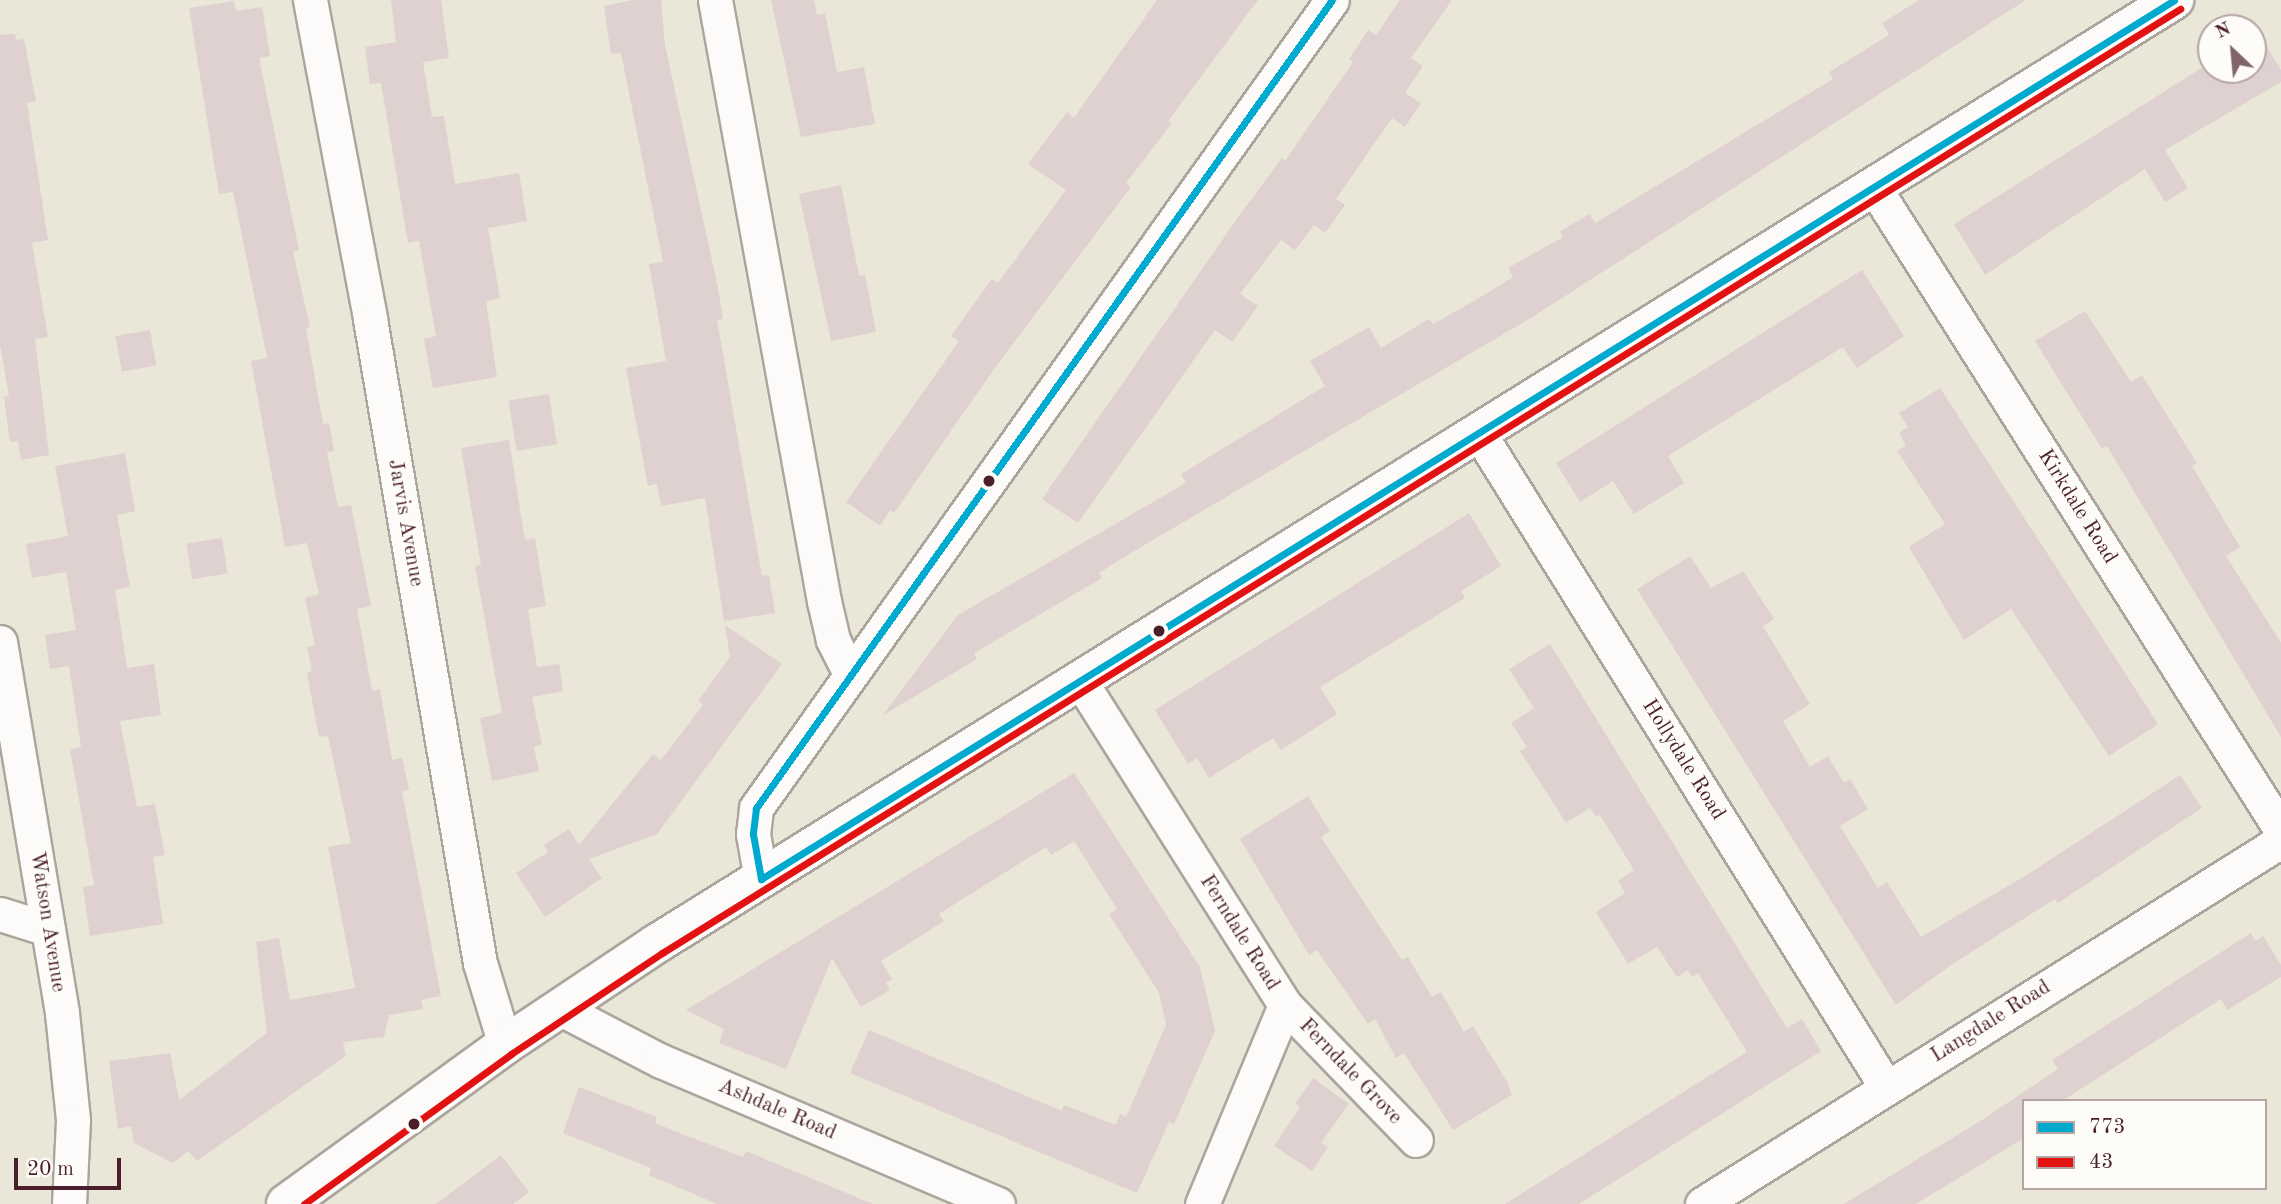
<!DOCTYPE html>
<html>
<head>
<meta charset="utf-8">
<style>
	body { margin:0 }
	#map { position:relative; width:2281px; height:1204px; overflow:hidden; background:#eae6d8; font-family:"Old Standard TT",serif }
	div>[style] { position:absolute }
	.building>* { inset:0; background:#e0d1d1; transform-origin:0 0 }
	.roads { filter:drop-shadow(2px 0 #aca59e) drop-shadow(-2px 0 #aca59e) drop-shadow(0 2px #aca59e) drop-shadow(0 -2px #aca59e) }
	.minor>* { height:33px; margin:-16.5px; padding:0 16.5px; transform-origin:16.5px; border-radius:16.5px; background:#fcfbf9 }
	.tertiary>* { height:38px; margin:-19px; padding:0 19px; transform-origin:19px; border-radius:19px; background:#fcfbf9 }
	.bus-1>* { height:7px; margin:-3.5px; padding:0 3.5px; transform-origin:3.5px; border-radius:3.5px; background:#00a9ce }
	.bus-2>* { height:7px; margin:-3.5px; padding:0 3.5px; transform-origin:3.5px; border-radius:3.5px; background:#e21212 }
	.dots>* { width:19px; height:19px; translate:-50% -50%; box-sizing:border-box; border:4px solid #fdfcf7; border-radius:50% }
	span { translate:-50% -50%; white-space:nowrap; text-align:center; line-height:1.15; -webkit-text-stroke:7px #fdfcf7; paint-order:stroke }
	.street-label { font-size:21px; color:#4a1f2b }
	.legend { position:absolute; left:2022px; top:1099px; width:245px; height:91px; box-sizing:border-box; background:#fdfcf7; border:2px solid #b5a4a5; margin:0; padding:9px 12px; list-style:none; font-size:21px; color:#4a1f2b }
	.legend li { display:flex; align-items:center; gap:14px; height:35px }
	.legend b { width:35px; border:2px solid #b5a4a5 }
	.north { position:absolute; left:2197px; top:14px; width:70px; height:70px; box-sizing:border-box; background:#fdfcf7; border:2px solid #b5a4a5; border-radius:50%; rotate:334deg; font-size:19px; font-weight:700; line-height:28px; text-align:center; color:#4a1f2b }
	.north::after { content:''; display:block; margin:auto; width:24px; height:32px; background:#826568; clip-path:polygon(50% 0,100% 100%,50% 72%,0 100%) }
	.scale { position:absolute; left:14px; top:1158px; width:107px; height:32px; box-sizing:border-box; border:4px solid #4a1f2b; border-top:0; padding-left:9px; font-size:21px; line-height:24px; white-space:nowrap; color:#4a1f2b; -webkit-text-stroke:5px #fdfcf7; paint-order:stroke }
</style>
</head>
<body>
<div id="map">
	<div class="building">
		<div style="clip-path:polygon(391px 0,441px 0,449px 58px,423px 62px,432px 117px,444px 116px,455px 184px,519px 173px,527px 221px,488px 228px,500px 298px,486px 301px,497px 377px,433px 388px,424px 339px,436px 336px,419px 241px,408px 243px,381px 83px,370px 84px,365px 47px,396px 42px)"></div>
		<div style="clip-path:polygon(633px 0,661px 0,665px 45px,718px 288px,723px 319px,717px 320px,762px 576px,769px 575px,775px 613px,724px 621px,705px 498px,661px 506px,657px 484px,648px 486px,626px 368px,666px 361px,649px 264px,663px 262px,621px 53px,611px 54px,604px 6px)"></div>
		<div style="clip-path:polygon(771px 0,814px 0,817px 15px,825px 13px,837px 72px,864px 67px,875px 124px,801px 137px)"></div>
		<div style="clip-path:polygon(1157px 0,1258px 0,1168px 121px,1172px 123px,1126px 183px,1131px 187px,994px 369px,894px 513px,890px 510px,880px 526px,846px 502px,959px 341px,951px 336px,992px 279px,998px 283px,1066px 190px,1028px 164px,1067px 112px,1074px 118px)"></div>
		<div style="clip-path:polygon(1400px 0,1452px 0,1411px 58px,1423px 66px,1405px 93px,1421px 103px,1405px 127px,1392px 118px,1336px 199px,1345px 205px,1325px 233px,1314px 225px,1295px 250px,1281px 240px,1240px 294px,1258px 306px,1232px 342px,1215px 330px,1078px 523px,1042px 499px,1239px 216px,1282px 158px,1285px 161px,1353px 62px,1349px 59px,1368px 30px,1376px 35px)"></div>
		<div style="clip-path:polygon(1919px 0,2026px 0,1534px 316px,1131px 553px,1099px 573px,1102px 578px,974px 653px,977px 659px,882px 716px,958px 615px,1186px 483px,1181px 474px,1325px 386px,1310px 361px,1369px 327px,1381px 348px,1429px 319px,1433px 324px,1479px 298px,1513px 277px,1508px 268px,1563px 237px,1560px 231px,1590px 214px,1595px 223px,1833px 79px,1829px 72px,1889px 35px,1882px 23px)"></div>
		<div style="clip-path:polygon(234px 1px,236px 11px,262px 7px,270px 56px,259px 58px,299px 250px,293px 252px,310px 327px,306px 328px,323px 424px,329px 423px,334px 451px,327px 452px,338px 507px,351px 505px,371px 606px,357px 609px,372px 691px,380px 689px,392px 760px,402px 758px,409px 789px,402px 791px,441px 996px,421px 1000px,423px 1009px,389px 1015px,384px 1037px,343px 1042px,346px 1056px,197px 1161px,188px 1151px,173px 1163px,134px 1143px,131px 1126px,118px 1129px,109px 1061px,170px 1053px,179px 1100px,267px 1033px,256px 942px,279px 938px,290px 1000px,355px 988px,328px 847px,351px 843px,328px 736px,319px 737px,307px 673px,312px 671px,307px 647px,315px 645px,305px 598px,319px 594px,307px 543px,285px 547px,251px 361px,267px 358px,233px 192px,219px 194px,189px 8px)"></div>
		<div style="clip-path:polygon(2258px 33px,2281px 70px,2281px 82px,2165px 150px,2188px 188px,2165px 202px,2145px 169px,1985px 275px,1954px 224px,2211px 62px,2211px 70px,2253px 70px,2253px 36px)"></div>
		<div style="clip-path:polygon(15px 34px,16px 40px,24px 39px,36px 101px,27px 103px,48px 240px,32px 243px,48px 337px,35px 339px,49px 455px,21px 460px,18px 441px,10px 442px,4px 397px,9px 396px,0 345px,0 35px)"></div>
		<div style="clip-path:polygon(841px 185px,859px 276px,865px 275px,876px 332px,831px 341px,799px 194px)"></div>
		<div style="clip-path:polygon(1862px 270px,1904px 336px,1857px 368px,1843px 347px,1668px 456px,1684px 483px,1634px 514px,1613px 481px,1580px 502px,1556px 463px)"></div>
		<div style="clip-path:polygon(2085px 311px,2131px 382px,2142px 375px,2197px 463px,2192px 466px,2240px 547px,2226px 556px,2281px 643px,2281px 737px,2107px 446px,2102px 449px,2035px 341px)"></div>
		<div style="left:150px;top:330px;width:36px;height:35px;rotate:80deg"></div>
		<div style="clip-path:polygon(1940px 388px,2158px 724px,2109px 756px,2011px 609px,1964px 640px,1909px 547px,1945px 524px,1897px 451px,1906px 446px,1899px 433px,1908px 427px,1899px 413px)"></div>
		<div style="left:549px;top:394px;width:51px;height:41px;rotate:81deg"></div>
		<div style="clip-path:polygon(509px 440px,525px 540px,535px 538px,546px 606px,528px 609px,537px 667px,559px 664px,563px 691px,532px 697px,542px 745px,534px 747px,539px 771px,492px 781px,480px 718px,502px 713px,475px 566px,481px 565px,461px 448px)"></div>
		<div style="clip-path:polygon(125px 453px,135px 511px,117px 515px,130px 587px,115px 590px,127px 668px,154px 664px,161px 715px,120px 721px,137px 807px,155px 804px,165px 855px,153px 857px,163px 924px,90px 936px,83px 887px,94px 885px,70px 749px,81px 747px,69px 666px,50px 669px,45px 635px,76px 630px,66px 572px,32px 578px,26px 544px,68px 536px,55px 466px)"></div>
		<div style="clip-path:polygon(1469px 513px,1501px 566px,1461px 591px,1465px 598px,1320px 687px,1337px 714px,1281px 750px,1273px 738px,1209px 778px,1197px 758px,1188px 764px,1155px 710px)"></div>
		<div style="left:222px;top:538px;width:36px;height:36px;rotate:81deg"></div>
		<div style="clip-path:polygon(1690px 556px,1711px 588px,1743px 571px,1774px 619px,1763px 626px,1810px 704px,1783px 721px,1810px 767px,1828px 756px,1844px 783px,1850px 779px,1868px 809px,1840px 826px,1878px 888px,1887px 882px,1921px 937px,2025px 876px,2180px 775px,2202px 808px,2058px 903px,2055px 899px,1954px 963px,1896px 1005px,1637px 589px)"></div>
		<div style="clip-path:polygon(725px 625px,782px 664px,657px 834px,589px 859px,602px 878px,545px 917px,516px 873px,548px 852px,544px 845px,569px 829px,579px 845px,653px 754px,661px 760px,703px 705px,698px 701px,730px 657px)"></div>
		<div style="clip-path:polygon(1550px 644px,1787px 1028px,1802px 1019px,1821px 1051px,1579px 1204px,1505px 1204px,1747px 1052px,1698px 973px,1692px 977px,1688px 970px,1677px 977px,1657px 947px,1628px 964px,1596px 912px,1625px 893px,1618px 881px,1634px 870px,1600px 815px,1596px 817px,1590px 808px,1566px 823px,1520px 751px,1527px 747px,1511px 723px,1534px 708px,1509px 669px)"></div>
		<div style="clip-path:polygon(1074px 773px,1200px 967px,1215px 1031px,1174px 1124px,1169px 1122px,1137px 1193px,850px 1073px,869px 1030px,1062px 1111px,1064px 1105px,1116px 1125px,1120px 1114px,1126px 1117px,1166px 1025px,1159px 993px,1109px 914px,1117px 909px,1074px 841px,1051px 855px,1046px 847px,939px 914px,944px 921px,881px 961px,892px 979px,886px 983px,890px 990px,861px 1007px,832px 958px,786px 1069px,719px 1043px,724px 1029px,686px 1010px)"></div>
		<div style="clip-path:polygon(1308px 796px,1330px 831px,1321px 837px,1402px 960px,1408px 957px,1432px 997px,1441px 992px,1464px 1032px,1473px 1026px,1507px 1082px,1512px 1095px,1453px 1130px,1404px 1053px,1396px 1058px,1375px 1019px,1368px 1024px,1317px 950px,1309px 955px,1240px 839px)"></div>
		<div style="clip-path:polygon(2251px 933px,2255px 941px,2263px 936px,2281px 965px,2281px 977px,2227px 1010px,2221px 999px,2062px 1101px,2024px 1101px,2024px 1138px,1916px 1204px,1844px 1204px,1982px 1120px,2058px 1069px,2052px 1060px)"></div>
		<div style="clip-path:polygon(1313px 1078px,1349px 1104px,1321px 1143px,1328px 1147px,1312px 1171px,1274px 1146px,1300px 1107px,1295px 1104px)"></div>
		<div style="clip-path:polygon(579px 1087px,657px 1117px,655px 1123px,682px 1134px,743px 1157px,746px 1151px,873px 1204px,717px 1204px,649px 1175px,651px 1168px,563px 1133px)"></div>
		<div style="clip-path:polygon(501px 1155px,529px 1192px,513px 1204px,436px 1204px)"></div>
	</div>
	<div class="roads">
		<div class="minor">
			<div style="left:310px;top:0;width:325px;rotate:79.3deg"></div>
			<div style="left:370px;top:319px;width:653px;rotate:80.31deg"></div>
			<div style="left:480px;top:963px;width:86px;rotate:73deg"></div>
			<div style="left:715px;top:0;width:611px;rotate:79.72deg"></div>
			<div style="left:824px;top:601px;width:40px;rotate:77deg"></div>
			<div style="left:833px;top:640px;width:37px;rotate:63deg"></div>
			<div style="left:1872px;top:184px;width:765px;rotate:57.66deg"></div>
			<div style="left:1479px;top:433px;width:770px;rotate:58.1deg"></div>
			<div style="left:0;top:642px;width:376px;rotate:80.5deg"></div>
			<div style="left:62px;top:1013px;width:108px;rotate:84.1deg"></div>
			<div style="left:73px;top:1120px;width:84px;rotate:92.7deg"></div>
			<div style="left:1079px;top:679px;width:386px;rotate:57.7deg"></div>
			<div style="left:1285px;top:1005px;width:216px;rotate:112.6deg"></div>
			<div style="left:761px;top:879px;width:46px;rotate:-100.1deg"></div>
			<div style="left:753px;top:834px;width:26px;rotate:-83deg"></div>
			<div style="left:756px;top:808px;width:992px;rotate:-54.52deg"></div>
			<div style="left:0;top:914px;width:50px;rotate:17.4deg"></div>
			<div style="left:1285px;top:1005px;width:188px;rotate:45.9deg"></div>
			<div style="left:559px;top:1008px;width:115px;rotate:27.5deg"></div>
			<div style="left:661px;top:1061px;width:366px;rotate:23deg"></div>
			<div style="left:1702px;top:1204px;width:683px;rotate:-32.09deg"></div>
		</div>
		<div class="tertiary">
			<div style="left:286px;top:1204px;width:271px;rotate:-36deg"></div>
			<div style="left:505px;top:1045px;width:182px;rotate:-33.8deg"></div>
			<div style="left:656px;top:944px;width:1788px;rotate:-31.88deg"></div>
		</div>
	</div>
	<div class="bus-1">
		<div style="left:1332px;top:0;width:992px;rotate:125.48deg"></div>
		<div style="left:756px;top:808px;width:26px;rotate:97deg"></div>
		<div style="left:753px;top:834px;width:46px;rotate:79.9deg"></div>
		<div style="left:761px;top:879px;width:1664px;rotate:-31.88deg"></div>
	</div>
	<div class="bus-2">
		<div style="left:304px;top:1204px;width:256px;rotate:-35.9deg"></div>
		<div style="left:511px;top:1054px;width:182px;rotate:-33.8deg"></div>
		<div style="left:662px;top:953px;width:1788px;rotate:-31.88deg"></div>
	</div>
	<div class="dots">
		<div style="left:989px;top:481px;background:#4a1f2b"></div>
		<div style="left:1159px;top:631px;background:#4a1f2b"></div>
		<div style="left:414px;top:1124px;background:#4a1f2b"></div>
	</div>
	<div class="street-label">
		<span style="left:2077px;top:507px;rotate:58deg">Kirkdale Road</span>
		<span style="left:405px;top:523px;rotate:80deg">Jarvis Avenue</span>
		<span style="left:1683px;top:760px;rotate:58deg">Hollydale Road</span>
		<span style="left:47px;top:922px;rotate:81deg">Watson Avenue</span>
		<span style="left:1239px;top:933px;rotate:58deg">Ferndale Road</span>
		<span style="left:1991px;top:1022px;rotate:-32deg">Langdale Road</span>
		<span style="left:1350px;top:1072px;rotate:46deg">Ferndale Grove</span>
		<span style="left:777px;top:1110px;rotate:23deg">Ashdale Road</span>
	</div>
	<ul class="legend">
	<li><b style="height:9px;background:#00a9ce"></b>773</li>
	<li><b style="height:9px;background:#e21212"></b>43</li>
	</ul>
	<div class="north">N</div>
	<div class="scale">20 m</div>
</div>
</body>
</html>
